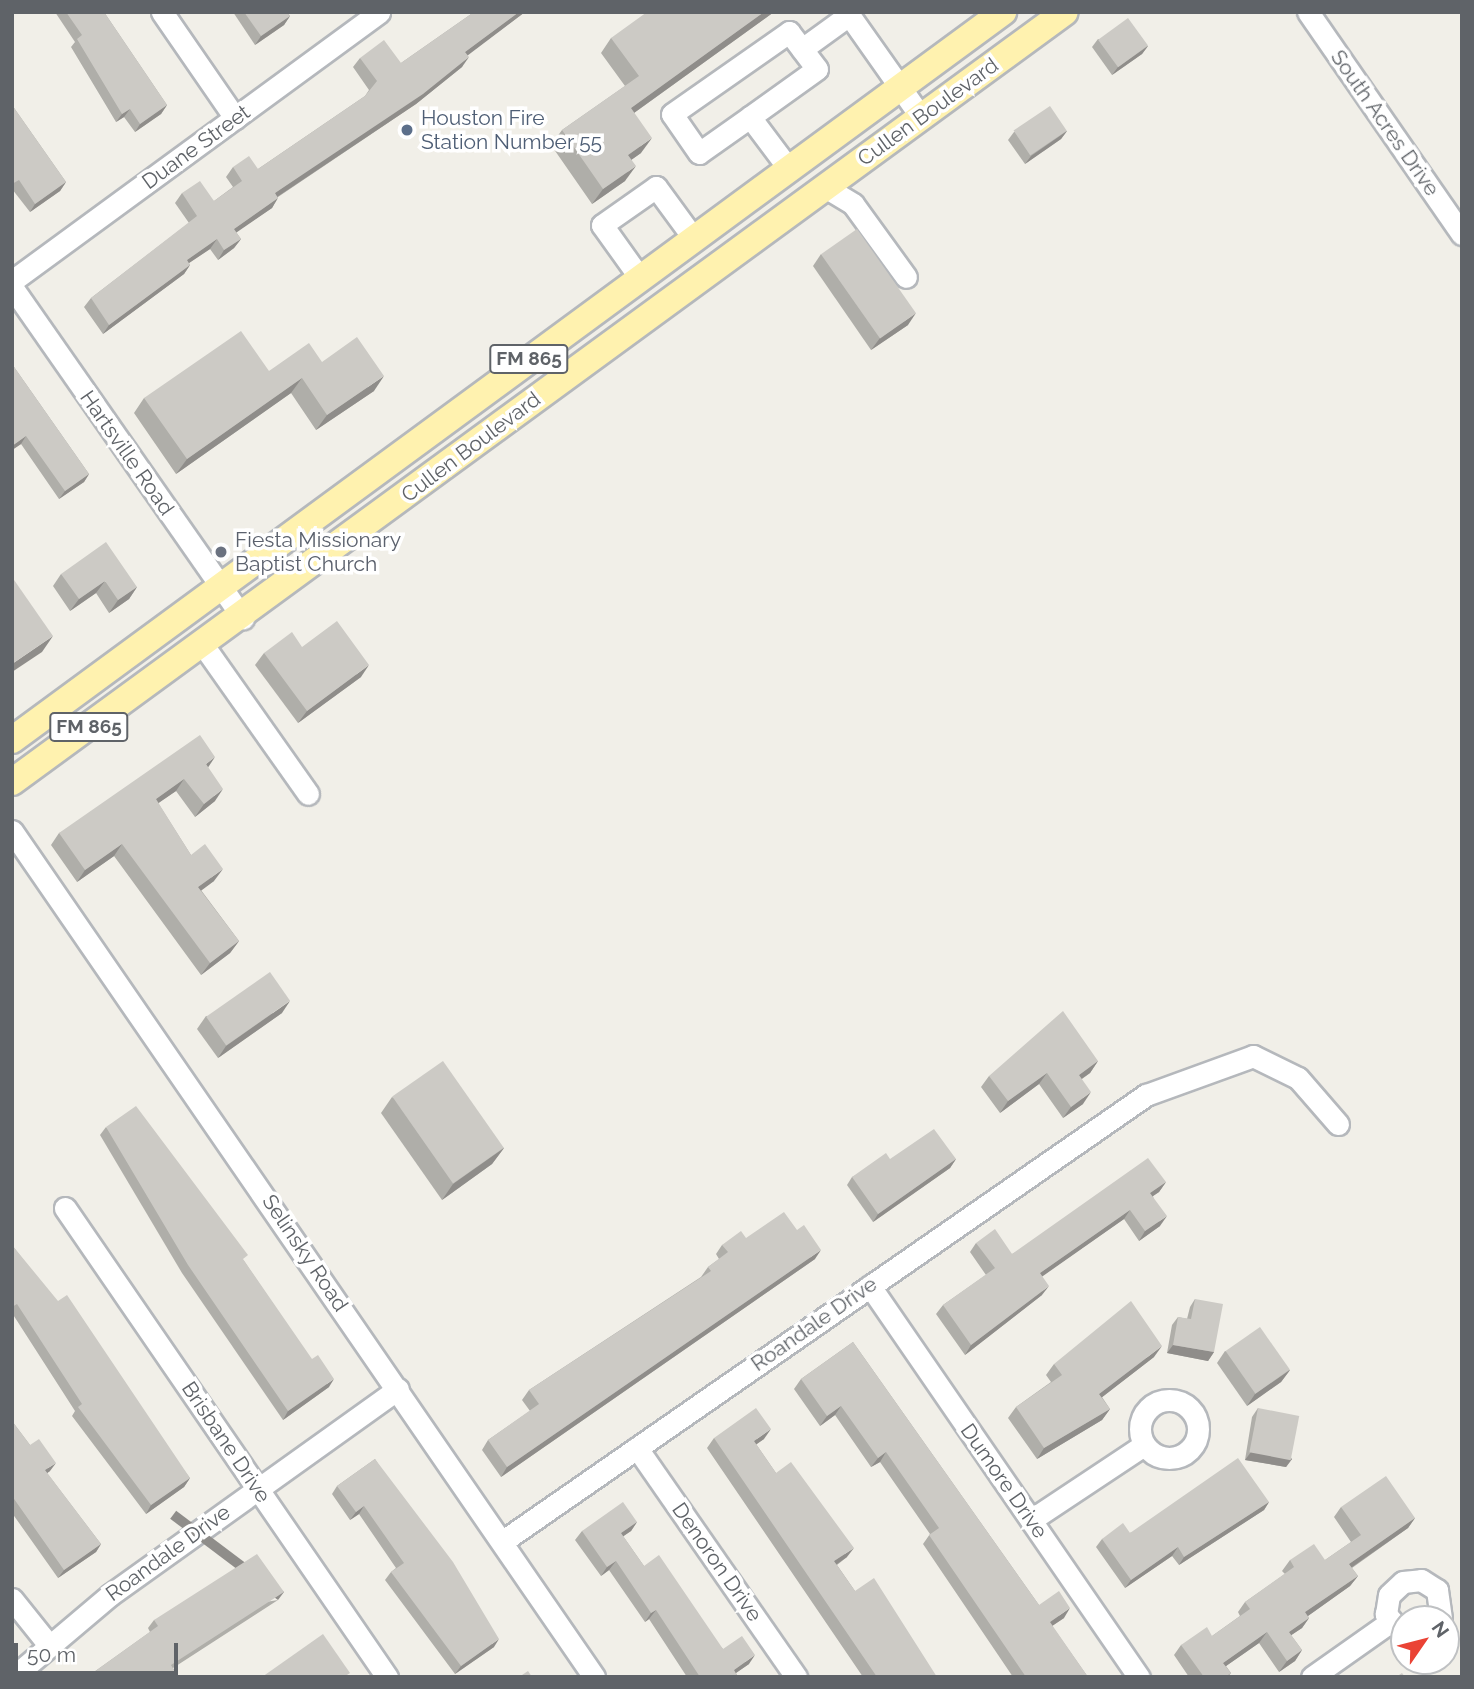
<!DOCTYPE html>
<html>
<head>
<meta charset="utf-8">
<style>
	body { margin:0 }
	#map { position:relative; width:1474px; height:1689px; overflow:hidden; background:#f1efe8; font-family:Raleway,sans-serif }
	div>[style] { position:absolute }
	.roads { filter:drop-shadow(2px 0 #b5b8bc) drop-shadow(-2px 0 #b5b8bc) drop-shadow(0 2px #b5b8bc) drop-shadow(0 -2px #b5b8bc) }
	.minor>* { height:21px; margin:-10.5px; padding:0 10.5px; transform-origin:10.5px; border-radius:10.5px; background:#fff }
	.minor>.ring { margin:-10.5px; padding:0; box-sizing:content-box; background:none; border:21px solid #fff; border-radius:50% }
	.major>* { height:26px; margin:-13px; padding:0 13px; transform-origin:13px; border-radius:13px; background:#fff2af }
	.wall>* { inset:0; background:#afaea9 }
	.shaded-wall>* { inset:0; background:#8f8d8a; transform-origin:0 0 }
	.building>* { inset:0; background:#cccac5; transform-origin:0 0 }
	.dots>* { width:19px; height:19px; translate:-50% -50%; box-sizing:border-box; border:4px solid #fff; border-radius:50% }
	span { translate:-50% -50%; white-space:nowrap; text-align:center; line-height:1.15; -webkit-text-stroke:7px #fff; paint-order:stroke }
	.shield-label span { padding:2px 5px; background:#fff; border:2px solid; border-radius:5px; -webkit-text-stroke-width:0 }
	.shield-label { font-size:19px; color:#5f6368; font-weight:700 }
	.street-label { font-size:21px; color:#5f6368 }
	.service-label { font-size:21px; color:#4e5e75 }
	.left { translate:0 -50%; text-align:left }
	.worship-label { font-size:21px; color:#5b616d }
	.frame { position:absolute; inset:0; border:14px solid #5f6368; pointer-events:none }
	.north { position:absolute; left:1390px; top:1605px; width:70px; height:70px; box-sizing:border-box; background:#fff; border:2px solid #bfc1c3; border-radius:50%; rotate:55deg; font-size:19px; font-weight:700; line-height:28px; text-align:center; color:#5f6368 }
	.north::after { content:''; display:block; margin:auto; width:24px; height:32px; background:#ea4335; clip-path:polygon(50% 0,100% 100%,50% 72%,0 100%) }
	.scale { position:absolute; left:14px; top:1643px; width:164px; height:32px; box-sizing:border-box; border:4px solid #5f6368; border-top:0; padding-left:9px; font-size:21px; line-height:24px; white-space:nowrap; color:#5f6368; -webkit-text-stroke:5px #fff; paint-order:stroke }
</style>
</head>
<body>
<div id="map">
	<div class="roads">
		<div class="minor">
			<div style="left:162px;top:12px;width:129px;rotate:55.4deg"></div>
			<div style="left:847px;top:12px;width:128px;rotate:54.8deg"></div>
			<div style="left:1308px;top:12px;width:270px;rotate:55.3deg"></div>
			<div style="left:802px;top:49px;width:58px;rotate:-35.9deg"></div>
			<div style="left:750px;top:117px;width:62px;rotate:144.8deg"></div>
			<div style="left:699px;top:153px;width:47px;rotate:-124.7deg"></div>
			<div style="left:672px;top:114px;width:143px;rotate:-35deg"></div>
			<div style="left:789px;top:32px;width:46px;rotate:52.9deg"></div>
			<div style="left:817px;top:69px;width:82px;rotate:144.4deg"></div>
			<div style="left:750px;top:117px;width:65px;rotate:53.1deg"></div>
			<div style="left:825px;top:187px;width:33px;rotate:31deg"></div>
			<div style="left:853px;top:204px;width:90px;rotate:54deg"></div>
			<div style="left:640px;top:278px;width:65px;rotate:-125.6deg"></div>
			<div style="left:602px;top:225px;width:66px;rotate:-35.1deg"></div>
			<div style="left:656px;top:187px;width:64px;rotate:53.8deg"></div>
			<div style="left:12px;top:281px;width:455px;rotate:-36.2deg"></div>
			<div style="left:12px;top:287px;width:404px;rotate:55.1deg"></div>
			<div style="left:203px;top:645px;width:182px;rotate:54.8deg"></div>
			<div style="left:12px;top:831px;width:1027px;rotate:55.47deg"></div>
			<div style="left:65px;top:1208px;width:569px;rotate:55.53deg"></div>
			<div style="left:870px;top:1286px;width:475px;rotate:55.5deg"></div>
			<div class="ring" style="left:1140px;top:1400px;width:37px;height:37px"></div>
			<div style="left:637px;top:1448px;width:279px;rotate:55.2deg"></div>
			<div style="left:1031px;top:1520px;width:136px;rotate:-33.6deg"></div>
			<div style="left:503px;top:1541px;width:783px;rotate:-34.75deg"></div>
			<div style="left:1146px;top:1095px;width:114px;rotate:-20deg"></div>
			<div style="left:1253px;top:1056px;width:50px;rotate:26.1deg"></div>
			<div style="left:1298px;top:1078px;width:61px;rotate:49deg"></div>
			<div style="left:12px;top:1599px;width:58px;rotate:51.3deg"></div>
			<div style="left:1404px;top:1635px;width:28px;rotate:-131deg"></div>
			<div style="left:1386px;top:1614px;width:19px;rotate:-81deg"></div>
			<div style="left:1389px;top:1595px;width:19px;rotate:-43deg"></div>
			<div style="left:1403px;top:1582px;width:18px;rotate:-6deg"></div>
			<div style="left:1421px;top:1580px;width:19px;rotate:32deg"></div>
			<div style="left:1437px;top:1590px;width:29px;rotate:82deg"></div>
			<div style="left:13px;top:1677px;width:127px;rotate:-40.2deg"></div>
			<div style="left:110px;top:1595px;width:354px;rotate:-35.6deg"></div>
			<div style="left:1312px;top:1677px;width:95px;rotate:-35.2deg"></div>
		</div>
		<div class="major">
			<div style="left:12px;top:740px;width:1230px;rotate:-36.3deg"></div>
			<div style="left:12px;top:782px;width:1304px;rotate:-36.18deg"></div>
		</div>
	</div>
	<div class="wall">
		<div style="clip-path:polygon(55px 12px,104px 12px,167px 105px,161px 114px,135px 132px,124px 117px,116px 122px,71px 47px,75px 42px)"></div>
		<div style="clip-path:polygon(233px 12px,287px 12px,290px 16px,284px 25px,255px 45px)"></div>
		<div style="clip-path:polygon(474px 12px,525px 12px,467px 55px,462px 67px,416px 104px,278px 197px,272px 208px,236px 232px,241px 239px,234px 248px,218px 260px,210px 249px,189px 263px,190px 265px,184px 274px,103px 334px,84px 307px,91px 298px,189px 223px,175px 203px,182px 193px,214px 201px,233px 187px,226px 177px,233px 167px,258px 169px,365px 96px,369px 90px,353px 67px,360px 58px,401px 63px)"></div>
		<div style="clip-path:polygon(774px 12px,634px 113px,641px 153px,631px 160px,625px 181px,592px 204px,551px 145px,562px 130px,625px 86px,601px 53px,611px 38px)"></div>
		<div style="clip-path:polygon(1098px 39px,1148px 46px,1142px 54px,1112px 75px,1092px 47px)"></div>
		<div style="clip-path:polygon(12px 105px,66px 182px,60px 191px,30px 212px,12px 189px)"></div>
		<div style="clip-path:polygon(1067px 131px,1061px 139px,1025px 164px,1008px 140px,1014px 132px)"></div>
		<div style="clip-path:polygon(821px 254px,908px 325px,871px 350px,813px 266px)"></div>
		<div style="clip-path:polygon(322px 362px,374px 391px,316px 430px,291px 393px,176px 474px,134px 413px,144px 398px,269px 371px)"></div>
		<div style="clip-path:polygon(12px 364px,89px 474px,84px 482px,59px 499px,21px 444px,12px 450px)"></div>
		<div style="clip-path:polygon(61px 574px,137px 587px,129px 599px,109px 613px,96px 593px,70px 611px,53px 586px)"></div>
		<div style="clip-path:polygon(302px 647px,361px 677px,298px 723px,255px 665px,264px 653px)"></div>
		<div style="clip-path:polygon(208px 767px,215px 801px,195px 817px,176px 791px,158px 803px,191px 855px,214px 881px,201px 890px,239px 941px,230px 953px,201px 975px,114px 856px,77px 882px,51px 845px,59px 833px)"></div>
		<div style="clip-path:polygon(282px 1013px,218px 1058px,197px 1029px,206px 1016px)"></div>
		<div style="clip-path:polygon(1098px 1061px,1090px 1073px,1082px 1079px,1083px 1104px,1063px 1118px,1039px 1084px,1000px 1113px,981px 1087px,989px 1076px)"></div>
		<div style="clip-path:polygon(392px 1097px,504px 1148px,492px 1164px,442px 1200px,381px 1113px)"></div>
		<div style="clip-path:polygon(106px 1127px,244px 1261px,329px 1387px,283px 1420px,182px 1273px,100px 1135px)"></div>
		<div style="clip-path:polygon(890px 1159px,956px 1159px,950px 1168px,873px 1222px,847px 1185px,852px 1177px)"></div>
		<div style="clip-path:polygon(1166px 1182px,1159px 1192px,1153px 1196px,1160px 1226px,1139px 1241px,1124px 1219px,1042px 1276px,1042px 1295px,965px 1355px,936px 1314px,943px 1305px,986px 1275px,970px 1252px,976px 1243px,1012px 1254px)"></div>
		<div style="clip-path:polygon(746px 1238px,815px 1259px,501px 1477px,482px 1450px,488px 1440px,530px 1411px,522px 1400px,529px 1390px,701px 1277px,708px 1267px,719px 1259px,716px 1254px,722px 1245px)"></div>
		<div style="clip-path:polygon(12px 1245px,190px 1478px,184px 1487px,146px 1514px,72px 1416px,75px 1411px,12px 1313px)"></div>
		<div style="clip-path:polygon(1195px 1299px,1214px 1352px,1208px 1361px,1167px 1353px,1172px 1325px,1178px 1317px,1187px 1319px,1190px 1307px)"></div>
		<div style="clip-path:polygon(853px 1342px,1039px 1605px,1064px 1618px,1052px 1626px,1088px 1677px,1013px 1677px,923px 1544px,930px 1534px,880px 1462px,871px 1467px,835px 1415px,820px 1426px,794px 1389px,801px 1379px)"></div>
		<div style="clip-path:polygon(1225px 1351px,1290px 1370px,1281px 1382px,1247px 1406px,1217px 1363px)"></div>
		<div style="clip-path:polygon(1154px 1357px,1102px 1397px,1110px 1409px,1102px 1420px,1037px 1459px,1008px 1418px,1016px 1407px,1051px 1382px,1046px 1375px,1054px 1364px)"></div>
		<div style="clip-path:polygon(1258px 1408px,1292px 1459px,1286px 1467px,1245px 1460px,1252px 1417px)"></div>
		<div style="clip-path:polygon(12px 1421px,30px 1445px,50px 1471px,47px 1473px,101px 1544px,96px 1552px,58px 1578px,12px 1513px)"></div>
		<div style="clip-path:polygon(714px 1438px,764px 1439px,756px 1444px,776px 1473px,847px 1557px,837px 1565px,855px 1591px,937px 1677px,863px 1677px,707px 1448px)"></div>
		<div style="clip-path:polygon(375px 1459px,494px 1647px,455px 1674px,385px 1580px,391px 1572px,396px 1568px,359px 1514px,350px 1520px,332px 1494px,337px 1486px)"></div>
		<div style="clip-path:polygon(1269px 1502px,1264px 1510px,1179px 1565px,1172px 1556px,1125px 1588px,1096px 1547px,1102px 1539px)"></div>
		<div style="clip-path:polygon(1341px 1507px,1415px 1518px,1408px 1528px,1352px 1568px,1358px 1576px,1350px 1586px,1308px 1616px,1309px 1618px,1302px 1628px,1291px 1635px,1302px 1650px,1295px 1661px,1279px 1672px,1259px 1643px,1226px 1666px,1231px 1673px,1228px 1677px,1189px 1677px,1174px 1655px,1181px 1645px,1212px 1636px,1240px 1616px,1238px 1612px,1245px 1602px,1285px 1574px,1282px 1571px,1290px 1560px,1325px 1560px,1351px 1542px,1334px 1517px)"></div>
		<div style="clip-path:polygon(637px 1522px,631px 1531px,623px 1536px,644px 1566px,723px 1649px,749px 1664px,736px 1673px,738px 1677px,687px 1677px,649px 1619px,645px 1622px,609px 1570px,601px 1576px,575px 1540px,582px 1531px)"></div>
		<div style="clip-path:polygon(278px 1600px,173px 1668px,175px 1672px,172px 1677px,87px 1677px,150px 1632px,148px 1628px,154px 1620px)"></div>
	</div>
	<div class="shaded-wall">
		<div style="clip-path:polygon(519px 12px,525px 12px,459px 62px,465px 52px)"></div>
		<div style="clip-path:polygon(764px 12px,774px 12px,620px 123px,631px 108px)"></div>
		<div style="clip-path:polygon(290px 16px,284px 25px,255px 45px,261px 36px)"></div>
		<div style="clip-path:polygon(1148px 46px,1142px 54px,1112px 75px,1118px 67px)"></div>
		<div style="clip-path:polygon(469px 57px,462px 67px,416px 104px,268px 203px,275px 193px)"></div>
		<div style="clip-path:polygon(167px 105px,161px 114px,135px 132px,140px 124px)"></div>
		<div style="clip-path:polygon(130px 109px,124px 117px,116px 122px,122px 114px)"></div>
		<div style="clip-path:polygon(1067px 131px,1061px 139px,1025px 164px,1031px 156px)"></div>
		<div style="clip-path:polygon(652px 138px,641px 153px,617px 170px,628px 155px)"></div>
		<div style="clip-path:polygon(636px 166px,625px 181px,592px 204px,603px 189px)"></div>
		<div style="clip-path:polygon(66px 182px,60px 191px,30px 212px,35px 204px)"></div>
		<div style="clip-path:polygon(278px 198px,272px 208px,227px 239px,234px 229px)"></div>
		<div style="clip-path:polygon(217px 239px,210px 249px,180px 269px,187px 260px)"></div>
		<div style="clip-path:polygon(241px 239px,234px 248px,218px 260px,224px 250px)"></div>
		<div style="clip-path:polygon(190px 265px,184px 274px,103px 334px,109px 325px)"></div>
		<div style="clip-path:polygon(916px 313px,908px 325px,871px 350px,880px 338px)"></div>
		<div style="clip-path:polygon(384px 376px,374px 391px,316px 430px,327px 415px)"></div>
		<div style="clip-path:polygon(302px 378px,291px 393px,176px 474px,187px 459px)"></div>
		<div style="clip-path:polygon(26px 436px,21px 444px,12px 450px,12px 446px)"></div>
		<div style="clip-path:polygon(89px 474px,84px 482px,59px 499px,65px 491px)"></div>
		<div style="clip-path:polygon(105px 581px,96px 593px,70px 611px,79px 599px)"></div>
		<div style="clip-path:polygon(137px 587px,129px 599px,109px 613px,118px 600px)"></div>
		<div style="clip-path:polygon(53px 636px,42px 652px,12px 672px,12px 664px)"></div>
		<div style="clip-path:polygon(369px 665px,361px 677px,298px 723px,307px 711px)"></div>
		<div style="clip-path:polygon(215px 757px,207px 769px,206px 764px)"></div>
		<div style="clip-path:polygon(184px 779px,176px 791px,147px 811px,156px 799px)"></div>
		<div style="clip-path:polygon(223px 789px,215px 801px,195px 817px,204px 804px)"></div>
		<div style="clip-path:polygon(122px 844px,114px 856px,77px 882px,85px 870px)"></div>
		<div style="clip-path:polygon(223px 869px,214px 881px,190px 899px,198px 887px)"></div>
		<div style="clip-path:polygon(239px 941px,230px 953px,201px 975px,210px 963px)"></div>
		<div style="clip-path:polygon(290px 1001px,282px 1013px,218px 1058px,226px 1046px)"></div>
		<div style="clip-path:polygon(1098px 1061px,1090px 1073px,1071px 1086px,1079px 1075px)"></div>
		<div style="clip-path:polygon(1047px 1073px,1039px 1084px,1000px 1113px,1008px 1101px)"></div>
		<div style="clip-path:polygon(1091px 1092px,1083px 1104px,1063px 1118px,1071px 1107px)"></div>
		<div style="clip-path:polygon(504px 1148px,492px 1164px,442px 1200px,453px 1184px)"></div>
		<div style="clip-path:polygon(956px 1159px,950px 1168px,873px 1222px,878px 1214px)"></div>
		<div style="clip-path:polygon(1166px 1182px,1159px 1192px,1144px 1202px,1150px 1193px)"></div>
		<div style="clip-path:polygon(1130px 1210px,1124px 1219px,1033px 1283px,1040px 1273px)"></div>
		<div style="clip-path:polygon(1167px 1216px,1160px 1226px,1139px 1241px,1145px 1231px)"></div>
		<div style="clip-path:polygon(821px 1250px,815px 1259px,501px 1477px,507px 1467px)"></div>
		<div style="clip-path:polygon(1049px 1286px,1042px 1295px,965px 1355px,971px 1345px)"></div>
		<div style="clip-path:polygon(1173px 1345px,1214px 1352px,1208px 1361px,1167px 1353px)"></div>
		<div style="clip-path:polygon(1162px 1346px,1154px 1357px,1092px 1405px,1099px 1394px)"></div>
		<div style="clip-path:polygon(1290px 1370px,1281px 1382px,1247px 1406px,1255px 1394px)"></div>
		<div style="clip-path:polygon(334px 1379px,329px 1387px,283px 1420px,288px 1411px)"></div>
		<div style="clip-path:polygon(841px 1406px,835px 1415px,820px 1426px,827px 1416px)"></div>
		<div style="clip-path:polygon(1110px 1409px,1102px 1420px,1037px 1459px,1044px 1448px)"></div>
		<div style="clip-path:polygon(771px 1429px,764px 1439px,747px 1451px,754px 1441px)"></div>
		<div style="clip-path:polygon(886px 1452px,880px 1462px,871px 1467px,878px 1458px)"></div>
		<div style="clip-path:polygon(1251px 1452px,1292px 1459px,1286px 1467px,1245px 1460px)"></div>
		<div style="clip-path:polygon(56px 1463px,50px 1471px,39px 1479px,45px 1470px)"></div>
		<div style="clip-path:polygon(190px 1478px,184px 1487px,146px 1514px,151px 1505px)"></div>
		<div style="clip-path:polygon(1269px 1502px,1264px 1510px,1179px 1565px,1184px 1557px)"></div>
		<div style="clip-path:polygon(364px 1506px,359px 1514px,350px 1520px,356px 1512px)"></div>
		<div style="clip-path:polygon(1415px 1518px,1408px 1528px,1342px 1574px,1349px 1564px)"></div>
		<div style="clip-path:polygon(637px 1522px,631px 1531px,615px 1542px,621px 1533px)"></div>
		<div style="clip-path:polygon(101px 1544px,96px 1552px,58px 1578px,64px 1570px)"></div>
		<div style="clip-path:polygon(1178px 1547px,1172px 1556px,1125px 1588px,1131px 1580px)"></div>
		<div style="clip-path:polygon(854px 1548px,847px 1557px,827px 1571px,834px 1561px)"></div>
		<div style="clip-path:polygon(616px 1561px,609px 1570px,601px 1576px,607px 1567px)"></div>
		<div style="clip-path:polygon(1358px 1576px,1350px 1586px,1298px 1623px,1305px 1612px)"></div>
		<div style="left:284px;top:1592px;width:10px;height:135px;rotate:127deg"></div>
		<div style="clip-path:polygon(1070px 1608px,1064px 1618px,1043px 1632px,1050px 1622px)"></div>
		<div style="clip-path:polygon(656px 1610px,649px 1619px,645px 1622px,651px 1613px)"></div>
		<div style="clip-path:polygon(1309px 1618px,1302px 1628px,1281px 1642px,1289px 1632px)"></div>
		<div style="clip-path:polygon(1267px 1632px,1259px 1643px,1216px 1673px,1223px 1663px)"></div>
		<div style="clip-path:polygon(499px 1639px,494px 1647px,455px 1674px,461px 1666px)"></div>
		<div style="clip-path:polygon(1302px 1650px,1295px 1661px,1279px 1672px,1287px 1661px)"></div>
		<div style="clip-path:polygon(755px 1655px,749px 1664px,730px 1677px,734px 1670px)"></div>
	</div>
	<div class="building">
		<div style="clip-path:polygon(66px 12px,104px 12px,167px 105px,140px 124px,130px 109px,122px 114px,77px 39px,82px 35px)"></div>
		<div style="clip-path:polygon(244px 12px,287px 12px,290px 16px,261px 36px)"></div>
		<div style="clip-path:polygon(474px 12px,519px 12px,465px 52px,469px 57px,423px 94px,275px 193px,278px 198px,234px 229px,241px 239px,224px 250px,217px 239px,187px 260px,190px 265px,109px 325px,91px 298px,197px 216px,182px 193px,200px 181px,214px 201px,242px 181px,233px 167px,249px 156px,258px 169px,365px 96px,377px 81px,360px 58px,384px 40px,401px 63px)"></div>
		<div style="clip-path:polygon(647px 12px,764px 12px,631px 108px,652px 138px,628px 155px,636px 166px,603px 189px,562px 130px,639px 76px,611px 38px)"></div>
		<div style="left:1128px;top:18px;width:34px;height:37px;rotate:54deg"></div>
		<div style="clip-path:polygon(12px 105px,66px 182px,35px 204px,19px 180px,12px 184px)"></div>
		<div style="left:1050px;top:106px;width:30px;height:44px;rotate:56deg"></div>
		<div style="left:857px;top:229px;width:103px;height:44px;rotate:55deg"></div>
		<div style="clip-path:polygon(241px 331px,269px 371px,309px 343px,322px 362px,357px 337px,384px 376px,327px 415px,302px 378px,187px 459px,144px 398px)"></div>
		<div style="clip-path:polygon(12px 364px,89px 474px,65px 491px,26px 436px,12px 446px)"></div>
		<div style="clip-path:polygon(106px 542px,137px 587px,118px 600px,105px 581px,79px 599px,61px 574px)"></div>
		<div style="clip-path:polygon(12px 577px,53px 636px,12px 664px)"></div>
		<div style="clip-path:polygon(337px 621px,369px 665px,307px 711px,264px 653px,292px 632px,302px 647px)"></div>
		<div style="clip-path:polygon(200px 735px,215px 757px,206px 764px,223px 789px,204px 804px,184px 779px,156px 799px,191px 855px,205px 844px,223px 869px,198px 887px,239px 941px,210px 963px,122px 844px,85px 870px,59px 833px)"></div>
		<div style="left:270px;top:972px;width:35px;height:78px;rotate:55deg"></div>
		<div style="clip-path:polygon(1063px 1011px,1098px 1061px,1079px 1075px,1091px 1092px,1071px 1107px,1047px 1073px,1008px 1101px,989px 1076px)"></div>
		<div style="left:443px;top:1061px;width:106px;height:62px;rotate:55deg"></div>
		<div style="clip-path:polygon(136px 1106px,248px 1255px,243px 1259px,312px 1359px,318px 1355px,334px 1379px,288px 1411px,188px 1265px,106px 1127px)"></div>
		<div style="clip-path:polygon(934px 1129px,956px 1159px,878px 1214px,852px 1177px,886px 1153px,890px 1159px)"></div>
		<div style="clip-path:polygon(1148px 1158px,1166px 1182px,1150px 1193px,1167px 1216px,1145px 1231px,1130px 1210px,1040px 1273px,1049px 1286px,971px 1345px,943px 1305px,995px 1268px,976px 1243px,995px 1229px,1012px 1254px)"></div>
		<div style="clip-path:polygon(784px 1212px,797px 1230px,804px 1225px,821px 1250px,507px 1467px,488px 1440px,539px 1404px,529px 1390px,711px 1271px,708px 1267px,728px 1252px,722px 1245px,741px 1231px,746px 1238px)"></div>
		<div style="clip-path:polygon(12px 1245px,58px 1301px,67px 1295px,190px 1478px,151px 1505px,78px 1407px,82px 1404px,17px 1304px,12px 1307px)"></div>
		<div style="clip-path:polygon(1195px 1299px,1223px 1304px,1214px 1352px,1173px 1345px,1178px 1317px,1191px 1319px)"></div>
		<div style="clip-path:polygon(1131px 1301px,1162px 1346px,1099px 1394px,1110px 1409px,1044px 1448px,1016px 1407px,1062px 1375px,1054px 1364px)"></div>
		<div style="left:1260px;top:1327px;width:52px;height:42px;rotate:55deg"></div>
		<div style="clip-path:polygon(853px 1342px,1039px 1605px,1059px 1591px,1070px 1608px,1050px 1622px,1088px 1677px,1026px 1677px,929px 1535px,939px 1528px,886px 1452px,878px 1458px,841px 1406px,827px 1416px,801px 1379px)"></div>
		<div style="clip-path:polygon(756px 1408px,771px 1429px,754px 1441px,776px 1473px,791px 1462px,854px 1548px,834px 1561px,855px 1591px,874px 1578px,937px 1677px,877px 1677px,714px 1438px)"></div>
		<div style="left:1258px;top:1408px;width:42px;height:45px;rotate:11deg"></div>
		<div style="clip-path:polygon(12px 1421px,30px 1445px,39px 1439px,56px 1463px,45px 1470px,101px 1544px,64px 1570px,12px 1496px)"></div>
		<div style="clip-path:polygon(1238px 1458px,1269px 1502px,1184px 1557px,1178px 1547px,1131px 1580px,1102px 1539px,1123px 1523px,1130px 1533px)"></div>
		<div style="clip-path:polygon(375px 1459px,453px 1562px,499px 1639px,461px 1666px,391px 1572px,404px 1563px,364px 1506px,356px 1512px,337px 1486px)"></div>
		<div style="clip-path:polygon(1386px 1476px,1415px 1518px,1349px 1564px,1358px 1576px,1305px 1612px,1309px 1618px,1289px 1632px,1302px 1650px,1287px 1661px,1267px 1632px,1223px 1663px,1231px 1673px,1225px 1677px,1204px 1677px,1181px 1645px,1207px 1627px,1212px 1636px,1250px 1609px,1245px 1602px,1294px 1567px,1290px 1560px,1314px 1544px,1325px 1560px,1361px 1535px,1341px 1507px)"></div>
		<div style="clip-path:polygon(623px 1502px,637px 1522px,621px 1533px,644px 1566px,659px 1555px,723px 1649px,742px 1636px,755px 1655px,734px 1670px,738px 1677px,700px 1677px,656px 1610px,651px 1613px,616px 1561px,607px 1567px,582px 1531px)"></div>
		<div style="clip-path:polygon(257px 1554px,284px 1592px,171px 1665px,175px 1672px,168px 1677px,87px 1677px,158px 1626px,154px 1620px)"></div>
		<div style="clip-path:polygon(323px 1634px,350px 1673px,344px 1677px,262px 1677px)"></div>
		<div style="clip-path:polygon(528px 1671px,532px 1677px,519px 1677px)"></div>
		<div style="clip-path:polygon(1402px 1673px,1405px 1677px,1396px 1677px)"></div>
	</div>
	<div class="dots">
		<div style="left:407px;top:130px;background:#5c6f8a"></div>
		<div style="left:221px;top:552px;background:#6b7280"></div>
	</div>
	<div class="shield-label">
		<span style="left:529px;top:359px">FM 865</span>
		<span style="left:89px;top:727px">FM 865</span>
	</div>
	<div class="street-label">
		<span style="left:928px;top:112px;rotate:-36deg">Cullen Boulevard</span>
		<span style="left:1385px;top:123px;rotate:55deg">South Acres Drive</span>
		<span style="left:196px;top:147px;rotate:-36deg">Duane Street</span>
		<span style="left:471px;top:447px;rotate:-37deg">Cullen Boulevard</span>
		<span style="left:127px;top:453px;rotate:55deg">Hartsville Road</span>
		<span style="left:305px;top:1253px;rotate:56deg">Selinsky Road</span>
		<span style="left:814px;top:1324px;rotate:-35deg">Roandale Drive</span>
		<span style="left:226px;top:1442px;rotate:56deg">Brisbane Drive</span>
		<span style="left:1004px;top:1481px;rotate:55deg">Dumore Drive</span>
		<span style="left:168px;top:1553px;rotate:-36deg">Roandale Drive</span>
		<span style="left:717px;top:1562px;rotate:55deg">Denoron Drive</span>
	</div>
	<div class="service-label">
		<span class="left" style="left:421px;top:130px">Houston Fire<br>Station Number 55</span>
	</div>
	<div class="worship-label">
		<span class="left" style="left:235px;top:552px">Fiesta Missionary<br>Baptist Church</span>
	</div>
	<div class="frame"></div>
	<div class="north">N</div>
	<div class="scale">50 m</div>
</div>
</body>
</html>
